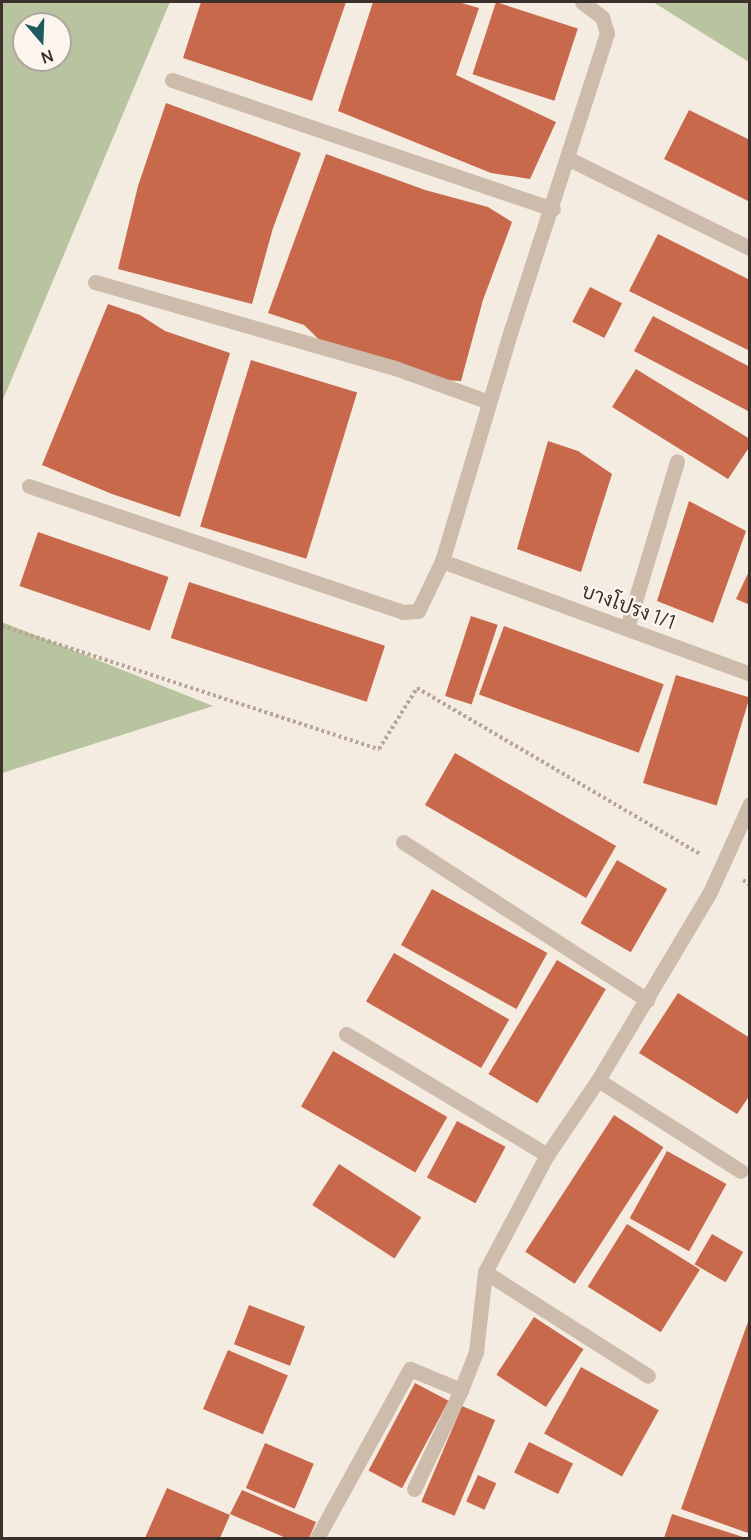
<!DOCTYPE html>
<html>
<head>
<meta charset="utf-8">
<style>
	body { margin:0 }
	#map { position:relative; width:751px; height:1540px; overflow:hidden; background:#f4ebe1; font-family:Manrope,Sarabun,sans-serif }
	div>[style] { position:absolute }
	.green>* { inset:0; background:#b8c4a0 }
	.building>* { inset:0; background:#c8694b; transform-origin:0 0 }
	.path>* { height:4px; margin-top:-2px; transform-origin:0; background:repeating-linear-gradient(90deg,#b9a596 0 3px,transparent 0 6px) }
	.street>* { height:15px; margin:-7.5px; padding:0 7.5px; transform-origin:7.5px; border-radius:7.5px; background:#cdbbac }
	span { translate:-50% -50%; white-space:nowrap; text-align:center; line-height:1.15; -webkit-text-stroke:5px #fbf5ee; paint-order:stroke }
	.street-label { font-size:20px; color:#3b302b }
	.frame { position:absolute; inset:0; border:3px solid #3b302b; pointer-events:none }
	.north { position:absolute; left:12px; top:12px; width:60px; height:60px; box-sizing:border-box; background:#fbf5ee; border:2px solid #aea6a0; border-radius:50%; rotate:161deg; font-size:16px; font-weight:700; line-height:24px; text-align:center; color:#3b302b }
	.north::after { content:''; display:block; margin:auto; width:21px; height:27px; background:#1f5a5e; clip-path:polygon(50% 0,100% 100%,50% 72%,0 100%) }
</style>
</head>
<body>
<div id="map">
	<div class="green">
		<div style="clip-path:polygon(evenodd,2px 2px,170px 2px,2px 402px,2px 2px,24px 24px,60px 24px,60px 60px,24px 60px,24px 24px)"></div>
		<div style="clip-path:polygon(653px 2px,749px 2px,749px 62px)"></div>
		<div style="clip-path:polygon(2px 622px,213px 706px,2px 773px)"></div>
	</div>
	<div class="building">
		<div style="clip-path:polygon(201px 2px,346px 2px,312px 101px,183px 58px)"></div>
		<div style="clip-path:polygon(373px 2px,458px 2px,479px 8px,456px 75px,556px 122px,530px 179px,491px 173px,338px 111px)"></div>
		<div style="left:496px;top:2px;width:86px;height:76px;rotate:18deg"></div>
		<div style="clip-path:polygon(166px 103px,301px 153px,273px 228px,252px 304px,118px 269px,138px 186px)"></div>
		<div style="clip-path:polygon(689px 110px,750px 140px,750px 202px,664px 159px)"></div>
		<div style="clip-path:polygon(326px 154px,425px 190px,488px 207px,512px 222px,483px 300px,461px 381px,425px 379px,330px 350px,304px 325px,268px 313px)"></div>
		<div style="clip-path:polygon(658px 234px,750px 280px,750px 351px,629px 291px)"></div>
		<div style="left:590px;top:287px;width:36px;height:39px;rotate:27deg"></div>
		<div style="clip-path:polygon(108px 304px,140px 315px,165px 331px,230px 353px,180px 517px,112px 494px,42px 465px)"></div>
		<div style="clip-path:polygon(653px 316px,750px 367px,750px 412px,634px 351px)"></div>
		<div style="left:251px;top:360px;width:111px;height:174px;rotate:17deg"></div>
		<div style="clip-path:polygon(636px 369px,750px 439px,750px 446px,728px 479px,612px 407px)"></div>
		<div style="clip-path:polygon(548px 441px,578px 451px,612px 474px,581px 572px,517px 549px)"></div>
		<div style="clip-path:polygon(689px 501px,746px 531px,713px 623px,657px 601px)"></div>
		<div style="left:38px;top:532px;width:138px;height:57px;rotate:19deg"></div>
		<div style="clip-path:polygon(750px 569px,750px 605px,736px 599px)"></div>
		<div style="left:189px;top:582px;width:206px;height:59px;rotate:18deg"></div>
		<div style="left:471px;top:616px;width:28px;height:84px;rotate:18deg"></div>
		<div style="left:504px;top:626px;width:170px;height:73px;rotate:20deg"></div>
		<div style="left:676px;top:675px;width:77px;height:113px;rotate:17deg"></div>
		<div style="left:455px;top:753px;width:186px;height:60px;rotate:30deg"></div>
		<div style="left:617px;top:860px;width:58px;height:73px;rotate:30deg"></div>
		<div style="left:432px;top:889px;width:132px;height:64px;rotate:29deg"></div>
		<div style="left:394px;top:953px;width:133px;height:56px;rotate:30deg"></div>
		<div style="left:557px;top:960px;width:57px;height:133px;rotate:31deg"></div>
		<div style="clip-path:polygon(678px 993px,750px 1038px,750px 1095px,737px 1114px,639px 1053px)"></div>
		<div style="left:333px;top:1051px;width:132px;height:64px;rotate:30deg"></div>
		<div style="left:614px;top:1115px;width:59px;height:163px;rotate:33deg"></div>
		<div style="left:457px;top:1121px;width:55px;height:64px;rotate:28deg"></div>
		<div style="left:667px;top:1151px;width:68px;height:77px;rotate:29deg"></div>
		<div style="left:339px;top:1164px;width:98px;height:49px;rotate:33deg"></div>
		<div style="left:627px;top:1224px;width:86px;height:74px;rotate:32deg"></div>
		<div style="left:712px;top:1234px;width:36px;height:35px;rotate:30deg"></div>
		<div style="left:249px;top:1305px;width:60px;height:42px;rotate:21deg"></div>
		<div style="left:534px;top:1317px;width:59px;height:69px;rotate:33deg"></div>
		<div style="clip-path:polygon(749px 1319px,750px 1529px,748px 1533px,681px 1509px)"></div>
		<div style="left:228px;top:1350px;width:65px;height:64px;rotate:23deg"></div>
		<div style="left:581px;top:1367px;width:89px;height:76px;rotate:29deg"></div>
		<div style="left:415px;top:1383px;width:38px;height:99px;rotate:28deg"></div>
		<div style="left:462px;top:1406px;width:36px;height:104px;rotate:23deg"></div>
		<div style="left:529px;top:1442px;width:49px;height:34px;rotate:26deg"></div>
		<div style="left:265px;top:1443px;width:53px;height:49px;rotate:23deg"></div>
		<div style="left:478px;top:1475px;width:20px;height:29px;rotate:24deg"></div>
		<div style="clip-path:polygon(167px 1488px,230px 1515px,220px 1538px,145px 1538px)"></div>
		<div style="clip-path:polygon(242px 1490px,316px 1522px,309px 1538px,286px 1538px,230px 1514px)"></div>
		<div style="clip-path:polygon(672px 1514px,746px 1538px,664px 1538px)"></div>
	</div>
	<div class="path">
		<div style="left:2px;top:626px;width:397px;rotate:18.1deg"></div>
		<div style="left:379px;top:749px;width:72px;rotate:-58.1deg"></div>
		<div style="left:417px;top:688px;width:328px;rotate:30.4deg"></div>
		<div style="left:743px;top:880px;width:9px;rotate:36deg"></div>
	</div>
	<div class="street">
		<div style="left:582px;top:2px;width:25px;rotate:37deg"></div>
		<div style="left:602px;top:17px;width:17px;rotate:73deg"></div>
		<div style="left:607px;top:33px;width:312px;rotate:107.9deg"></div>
		<div style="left:511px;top:330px;width:241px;rotate:106.6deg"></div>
		<div style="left:442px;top:561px;width:328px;rotate:20.1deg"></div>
		<div style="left:172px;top:80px;width:402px;rotate:18.7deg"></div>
		<div style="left:569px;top:159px;width:202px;rotate:26.2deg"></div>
		<div style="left:95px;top:282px;width:312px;rotate:16deg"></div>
		<div style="left:395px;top:368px;width:100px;rotate:19.9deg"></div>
		<div style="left:29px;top:486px;width:395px;rotate:18.6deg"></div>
		<div style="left:403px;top:612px;width:15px;rotate:-4deg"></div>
		<div style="left:418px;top:611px;width:55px;rotate:-64.4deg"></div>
		<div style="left:627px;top:628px;width:174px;rotate:-73.3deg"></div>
		<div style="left:403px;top:842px;width:291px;rotate:32.9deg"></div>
		<div style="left:346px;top:1034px;width:235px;rotate:31deg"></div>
		<div style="left:598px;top:1080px;width:169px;rotate:32.5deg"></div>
		<div style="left:485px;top:1272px;width:193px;rotate:32.5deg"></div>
		<div style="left:414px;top:1489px;width:110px;rotate:-64.6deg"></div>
		<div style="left:317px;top:1538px;width:193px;rotate:-61.2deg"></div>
		<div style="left:410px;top:1369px;width:55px;rotate:22.4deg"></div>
		<div style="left:461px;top:1390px;width:41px;rotate:-68.5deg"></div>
		<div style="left:476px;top:1352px;width:81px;rotate:-83.6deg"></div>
		<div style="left:485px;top:1272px;width:132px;rotate:-62.1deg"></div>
		<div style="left:547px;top:1155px;width:91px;rotate:-55.8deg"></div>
		<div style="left:598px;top:1080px;width:219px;rotate:-59.2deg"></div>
		<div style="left:710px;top:892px;width:97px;rotate:-65.6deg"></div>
	</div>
	<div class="street-label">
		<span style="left:629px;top:606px;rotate:20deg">บางโปรง 1/1</span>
	</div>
	<div class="frame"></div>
	<div class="north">N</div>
</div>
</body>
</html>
